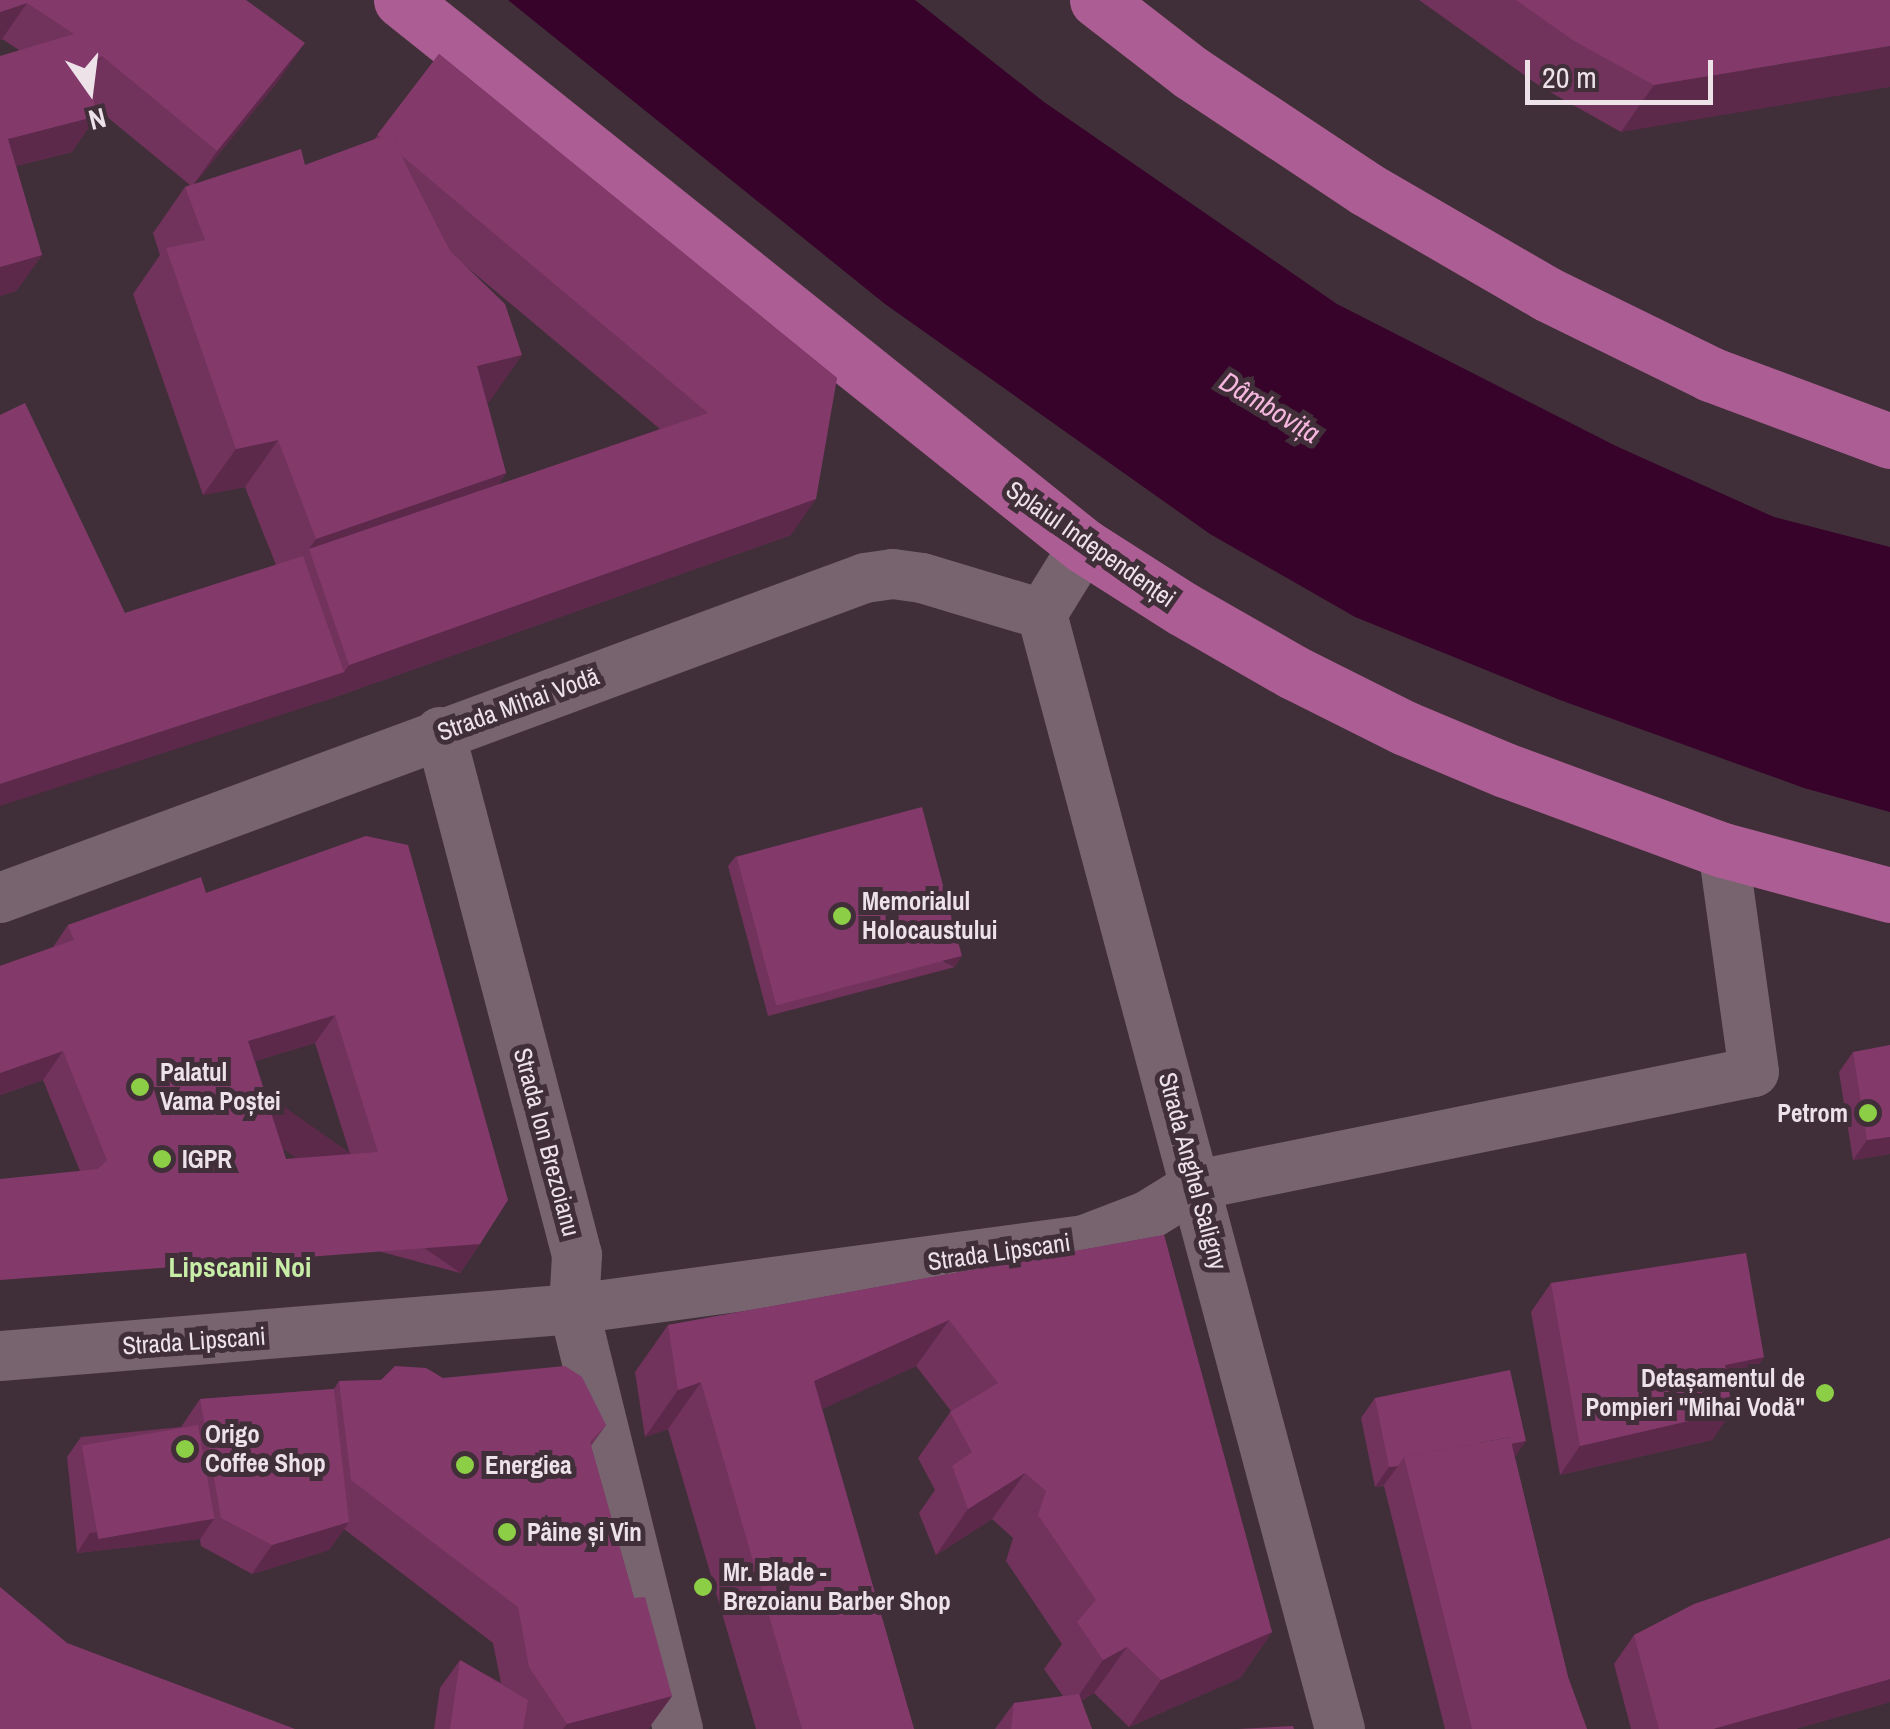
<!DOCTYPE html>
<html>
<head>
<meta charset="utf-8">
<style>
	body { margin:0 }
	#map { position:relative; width:1890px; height:1729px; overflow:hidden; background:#402f39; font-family:"Archivo Narrow",sans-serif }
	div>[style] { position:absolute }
	.water>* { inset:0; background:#38032a }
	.minor>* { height:50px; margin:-25px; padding:0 25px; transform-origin:25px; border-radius:25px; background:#77646f }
	.primary>* { height:55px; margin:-27.5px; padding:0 27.5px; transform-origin:27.5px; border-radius:27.5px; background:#ac5d93 }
	.wall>* { inset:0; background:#71325c }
	.shaded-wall>* { inset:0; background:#5c294b; transform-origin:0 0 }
	.building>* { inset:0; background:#833a6b; transform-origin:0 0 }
	.dots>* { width:28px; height:28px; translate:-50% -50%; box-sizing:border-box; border:5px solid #402f39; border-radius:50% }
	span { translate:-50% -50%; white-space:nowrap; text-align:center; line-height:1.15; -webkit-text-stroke:10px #402f39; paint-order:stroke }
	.street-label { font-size:25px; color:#eee2e9 }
	.poi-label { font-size:25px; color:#eee2e9; font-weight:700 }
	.left { translate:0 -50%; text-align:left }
	.right { translate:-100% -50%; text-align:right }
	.water-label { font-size:28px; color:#f6b7de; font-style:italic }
	.neighbourhood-label { font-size:28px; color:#c7eda7; font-weight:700 }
	.north { position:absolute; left:40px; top:40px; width:100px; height:100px; -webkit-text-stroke:8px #402f39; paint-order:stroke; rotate:166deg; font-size:28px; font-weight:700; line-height:40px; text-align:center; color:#eee2e9 }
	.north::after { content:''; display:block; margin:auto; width:35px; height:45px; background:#eee2e9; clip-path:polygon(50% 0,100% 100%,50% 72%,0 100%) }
	.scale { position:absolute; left:1525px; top:60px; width:188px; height:45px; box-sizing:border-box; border:5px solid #eee2e9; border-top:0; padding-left:12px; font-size:30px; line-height:35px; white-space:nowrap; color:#eee2e9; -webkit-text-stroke:8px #402f39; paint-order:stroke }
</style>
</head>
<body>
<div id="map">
	<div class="water">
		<div style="clip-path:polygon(508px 0,915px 0,1044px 102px,1337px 304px,1616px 446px,1774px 517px,1890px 547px,1890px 812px,1804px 788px,1560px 700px,1355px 617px,1210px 534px,885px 304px)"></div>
	</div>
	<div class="minor">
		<div style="left:1042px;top:614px;width:1154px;rotate:75.04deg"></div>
		<div style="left:1042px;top:614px;width:80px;rotate:-58.3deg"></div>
		<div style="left:440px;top:732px;width:541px;rotate:75.32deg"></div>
		<div style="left:577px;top:1255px;width:54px;rotate:93.2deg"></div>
		<div style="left:574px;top:1309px;width:433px;rotate:76.1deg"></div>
		<div style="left:0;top:898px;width:922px;rotate:-20.3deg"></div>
		<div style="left:865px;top:578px;width:28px;rotate:-8deg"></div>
		<div style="left:893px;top:574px;width:29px;rotate:8deg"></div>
		<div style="left:922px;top:578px;width:125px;rotate:16.7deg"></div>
		<div style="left:0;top:1356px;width:576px;rotate:-4.68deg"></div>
		<div style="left:574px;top:1309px;width:515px;rotate:-7.7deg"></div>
		<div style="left:1084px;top:1240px;width:67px;rotate:-20.9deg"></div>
		<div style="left:1147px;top:1216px;width:59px;rotate:-31.8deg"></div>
		<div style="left:1197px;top:1185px;width:568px;rotate:-11.47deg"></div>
		<div style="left:1754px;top:1072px;width:224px;rotate:-97.9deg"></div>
	</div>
	<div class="primary">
		<div style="left:401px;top:0;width:874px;rotate:38.64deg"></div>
		<div style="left:1084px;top:546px;width:117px;rotate:32.5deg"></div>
		<div style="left:1183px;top:609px;width:127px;rotate:29.8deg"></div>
		<div style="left:1293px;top:672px;width:125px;rotate:26.6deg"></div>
		<div style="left:1405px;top:728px;width:108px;rotate:22.8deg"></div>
		<div style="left:1505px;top:770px;width:232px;rotate:20.2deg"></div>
		<div style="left:1723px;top:850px;width:173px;rotate:15.1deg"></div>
		<div style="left:1097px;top:0;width:118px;rotate:37.7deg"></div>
		<div style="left:1190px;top:72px;width:211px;rotate:33.6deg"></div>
		<div style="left:1366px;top:189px;width:209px;rotate:30.1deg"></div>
		<div style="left:1547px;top:294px;width:182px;rotate:26.1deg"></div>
		<div style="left:1710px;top:374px;width:192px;rotate:20.4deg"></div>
	</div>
	<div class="wall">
		<div style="clip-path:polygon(evenodd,0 0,246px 0,280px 79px,194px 184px,305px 165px,374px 140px,439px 54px,837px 378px,791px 535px,324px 701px,125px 613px,276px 565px,245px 487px,203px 495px,133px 294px,160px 255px,153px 233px,185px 187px,190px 185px,95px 107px,72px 152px,16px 166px,42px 255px,16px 291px,0 296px,19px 50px,2px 39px,0 40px,0 0,462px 263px,660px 429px,498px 485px,506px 473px,487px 402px,490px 401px,462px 263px)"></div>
		<div style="clip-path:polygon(1419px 0,1890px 0,1621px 132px,1541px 87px)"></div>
		<div style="clip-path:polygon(evenodd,366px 836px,480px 1244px,460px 1273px,80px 1171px,43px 1080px,0 1095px,0 966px,53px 947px,68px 925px,206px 893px,366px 836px,315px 1043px,350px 1154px,286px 1159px,255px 1061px,315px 1043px)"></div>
		<div style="clip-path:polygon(736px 856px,955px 967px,768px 1016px,728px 866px)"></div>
		<div style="clip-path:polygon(1853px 1052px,1890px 1154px,1853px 1160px,1839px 1072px)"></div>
		<div style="clip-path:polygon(1164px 1235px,1272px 1632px,1240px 1678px,1129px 1727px,1094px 1693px,1081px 1701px,1092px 1729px,995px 1729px,1014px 1703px,1063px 1696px,1044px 1669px,1062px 1644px,1006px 1561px,1013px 1538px,992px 1519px,936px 1555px,919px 1513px,935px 1490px,918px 1458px,951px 1411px,916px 1366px,822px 1409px,914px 1729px,756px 1729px,668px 1429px,645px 1437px,635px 1372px,668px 1325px)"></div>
		<div style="clip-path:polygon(1551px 1283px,1764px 1357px,1744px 1386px,1729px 1389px,1732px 1411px,1712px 1440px,1560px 1475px,1531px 1312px)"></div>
		<div style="clip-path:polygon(443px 1378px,606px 1425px,591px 1446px,634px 1598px,672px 1696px,648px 1729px,434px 1729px,440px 1688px,460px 1660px,501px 1683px,493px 1643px,344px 1529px,329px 1550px,252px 1574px,201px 1546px,200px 1539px,77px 1553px,67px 1457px,81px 1437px,181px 1427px,200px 1399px,334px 1389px,339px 1381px)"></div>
		<div style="clip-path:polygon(1375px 1398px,1515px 1458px,1568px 1677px,1587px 1729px,1445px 1729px,1384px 1486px,1375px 1487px,1361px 1418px)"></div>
		<div style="clip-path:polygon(1890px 1538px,1890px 1702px,1795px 1729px,1631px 1729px,1614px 1664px,1634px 1635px)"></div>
	</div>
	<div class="shaded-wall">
		<div style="clip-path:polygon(27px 3px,2px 39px,0 40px,0 12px)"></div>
		<div style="clip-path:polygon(305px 43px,280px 79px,192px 187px,217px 151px)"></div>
		<div style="clip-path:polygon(1890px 46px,1890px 87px,1621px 132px,1654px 85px)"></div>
		<div style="clip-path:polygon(102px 56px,77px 92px,87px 67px)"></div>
		<div style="clip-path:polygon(97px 116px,72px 152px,0 170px,8px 139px)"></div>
		<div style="clip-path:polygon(42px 255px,16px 291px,0 296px,0 267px)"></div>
		<div style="clip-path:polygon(522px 355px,490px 401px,444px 413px,477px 366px)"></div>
		<div style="clip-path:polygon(278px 440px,245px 487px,203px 495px,236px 449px)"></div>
		<div style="clip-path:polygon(506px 473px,474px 519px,309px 549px,316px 539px)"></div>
		<div style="clip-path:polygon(816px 499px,791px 535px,324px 701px,0 806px,0 784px,344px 672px,349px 665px)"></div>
		<div style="left:962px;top:956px;width:13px;height:193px;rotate:122deg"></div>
		<div style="clip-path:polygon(335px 1015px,315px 1043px,228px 1069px,248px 1041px)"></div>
		<div style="clip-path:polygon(63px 1051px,43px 1080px,0 1095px,0 1073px)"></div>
		<div style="clip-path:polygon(1890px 1137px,1890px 1154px,1853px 1160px,1867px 1140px)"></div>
		<div style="left:480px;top:1244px;width:35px;height:481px;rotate:125deg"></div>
		<div style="clip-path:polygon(949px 1320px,916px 1366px,781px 1428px,814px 1381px)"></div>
		<div style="clip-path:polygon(1764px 1357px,1744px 1386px,1705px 1393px,1725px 1365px)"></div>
		<div style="clip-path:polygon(701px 1382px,668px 1429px,645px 1437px,678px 1390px)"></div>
		<div style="clip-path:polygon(1732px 1411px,1712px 1440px,1560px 1475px,1580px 1446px)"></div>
		<div style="clip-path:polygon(1526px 1441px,1512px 1461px,1406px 1464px)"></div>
		<div style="clip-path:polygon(1398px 1466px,1384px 1485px,1375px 1487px,1389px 1467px)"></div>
		<div style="clip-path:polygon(1025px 1473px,992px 1519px,936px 1555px,968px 1509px)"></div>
		<div style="clip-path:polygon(214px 1519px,200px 1539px,77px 1553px,90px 1533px)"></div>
		<div style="clip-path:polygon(349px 1522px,329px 1550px,252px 1574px,272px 1545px)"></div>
		<div style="clip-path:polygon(1272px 1632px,1240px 1678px,1129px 1727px,1161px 1680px)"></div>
		<div style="clip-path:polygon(1127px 1647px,1094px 1693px,1071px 1707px,1103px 1660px)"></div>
		<div style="clip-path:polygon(1890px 1679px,1890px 1702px,1795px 1729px,1713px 1729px)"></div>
		<div style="clip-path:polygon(672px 1696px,648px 1729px,563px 1729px,567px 1724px)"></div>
	</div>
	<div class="building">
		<div style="clip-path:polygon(0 0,246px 0,305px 43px,217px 151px,102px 56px,87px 67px,97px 116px,8px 139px,42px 255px,0 267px,0 56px,74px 34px,27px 3px,0 12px)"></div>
		<div style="clip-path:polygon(1516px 0,1890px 0,1890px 46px,1654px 85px,1574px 41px)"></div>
		<div style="clip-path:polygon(439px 54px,837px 378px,816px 499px,349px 665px,309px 549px,708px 413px,402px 156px,394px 132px,381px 137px,377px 135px)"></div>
		<div style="clip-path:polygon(394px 132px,404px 161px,450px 251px,505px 304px,522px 355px,477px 366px,506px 473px,316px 539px,278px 440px,236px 449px,166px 248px,205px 240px,185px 187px,301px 149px,305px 165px)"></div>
		<div style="clip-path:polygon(25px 403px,125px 613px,303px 556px,344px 672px,0 784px,0 415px)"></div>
		<div style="left:922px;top:807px;width:154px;height:192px;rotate:75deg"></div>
		<div style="clip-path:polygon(evenodd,366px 836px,408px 845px,508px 1200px,480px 1244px,0 1280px,0 1179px,98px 1169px,107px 1160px,63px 1051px,0 1073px,0 966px,74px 940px,68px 925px,201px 877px,206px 893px,366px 836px,335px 1015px,378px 1152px,286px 1159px,248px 1041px,335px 1015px)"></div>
		<div style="clip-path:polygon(1890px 1045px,1890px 1137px,1867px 1140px,1853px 1052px)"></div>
		<div style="clip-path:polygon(1164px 1235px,1272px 1632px,1161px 1680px,1127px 1647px,1103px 1660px,1077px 1622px,1096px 1600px,1038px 1515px,1046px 1491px,1025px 1473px,968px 1509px,952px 1466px,972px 1452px,950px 1412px,998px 1383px,949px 1320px,814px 1381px,914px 1729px,802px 1729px,701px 1382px,678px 1390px,668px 1325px)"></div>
		<div style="clip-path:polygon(1746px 1253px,1764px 1357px,1725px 1365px,1732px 1411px,1580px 1446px,1551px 1283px)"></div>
		<div style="clip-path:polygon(395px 1366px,426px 1368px,443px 1378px,565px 1366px,582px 1377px,606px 1425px,590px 1442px,634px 1598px,645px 1597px,672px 1696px,567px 1724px,529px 1667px,518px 1607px,351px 1480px,339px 1381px,381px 1380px)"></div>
		<div style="clip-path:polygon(1510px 1370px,1526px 1441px,1511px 1444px,1510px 1437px,1404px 1457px,1398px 1466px,1389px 1467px,1375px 1398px)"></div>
		<div style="clip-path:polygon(334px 1389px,349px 1522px,272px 1545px,221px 1518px,200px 1399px)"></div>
		<div style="left:198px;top:1425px;width:95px;height:118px;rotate:80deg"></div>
		<div style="clip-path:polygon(1510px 1437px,1568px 1677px,1587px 1729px,1472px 1729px,1404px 1457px)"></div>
		<div style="clip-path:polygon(1890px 1538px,1890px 1679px,1713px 1729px,1659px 1729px,1634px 1635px,1694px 1604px)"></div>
		<div style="clip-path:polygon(0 1587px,67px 1643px,295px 1729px,0 1729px)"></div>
		<div style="clip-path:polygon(460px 1660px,528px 1700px,523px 1729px,450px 1729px)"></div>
		<div style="clip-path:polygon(1079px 1694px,1092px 1729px,1011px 1729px,1014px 1703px)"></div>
		<div style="clip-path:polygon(1293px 1726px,1294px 1729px,1238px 1729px)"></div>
	</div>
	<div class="dots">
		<div style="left:842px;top:916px;background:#8cce45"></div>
		<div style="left:140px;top:1087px;background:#8cce45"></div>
		<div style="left:1868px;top:1113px;background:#8cce45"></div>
		<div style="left:162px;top:1159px;background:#8cce45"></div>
		<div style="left:1825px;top:1393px;background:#8cce45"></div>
		<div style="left:185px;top:1449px;background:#8cce45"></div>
		<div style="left:465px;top:1465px;background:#8cce45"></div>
		<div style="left:507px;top:1532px;background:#8cce45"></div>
		<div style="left:703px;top:1587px;background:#8cce45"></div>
	</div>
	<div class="street-label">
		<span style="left:1091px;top:544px;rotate:35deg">Splaiul Independenței</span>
		<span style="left:518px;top:704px;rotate:-20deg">Strada Mihai Vodă</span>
		<span style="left:547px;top:1142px;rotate:75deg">Strada Ion Brezoianu</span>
		<span style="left:1193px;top:1171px;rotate:75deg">Strada Anghel Saligny</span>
		<span style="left:999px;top:1252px;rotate:-8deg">Strada Lipscani</span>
		<span style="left:194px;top:1341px;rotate:-4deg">Strada Lipscani</span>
	</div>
	<div class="poi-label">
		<span class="left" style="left:862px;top:916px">Memorialul<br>Holocaustului</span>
		<span class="left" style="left:160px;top:1087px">Palatul<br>Vama Poștei</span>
		<span class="right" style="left:1848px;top:1113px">Petrom</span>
		<span class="left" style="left:182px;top:1159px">IGPR</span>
		<span class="right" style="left:1805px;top:1393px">Detașamentul de<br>Pompieri "Mihai Vodă"</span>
		<span class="left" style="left:205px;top:1449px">Origo<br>Coffee Shop</span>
		<span class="left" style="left:485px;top:1465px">Energiea</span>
		<span class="left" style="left:527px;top:1532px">Pâine și Vin</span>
		<span class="left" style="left:723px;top:1587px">Mr. Blade -<br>Brezoianu Barber Shop</span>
	</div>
	<div class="water-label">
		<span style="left:1270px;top:407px;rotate:31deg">Dâmbovița</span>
	</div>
	<div class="neighbourhood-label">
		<span style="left:240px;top:1267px">Lipscanii Noi</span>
	</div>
	<div class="north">N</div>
	<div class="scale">20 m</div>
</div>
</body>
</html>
